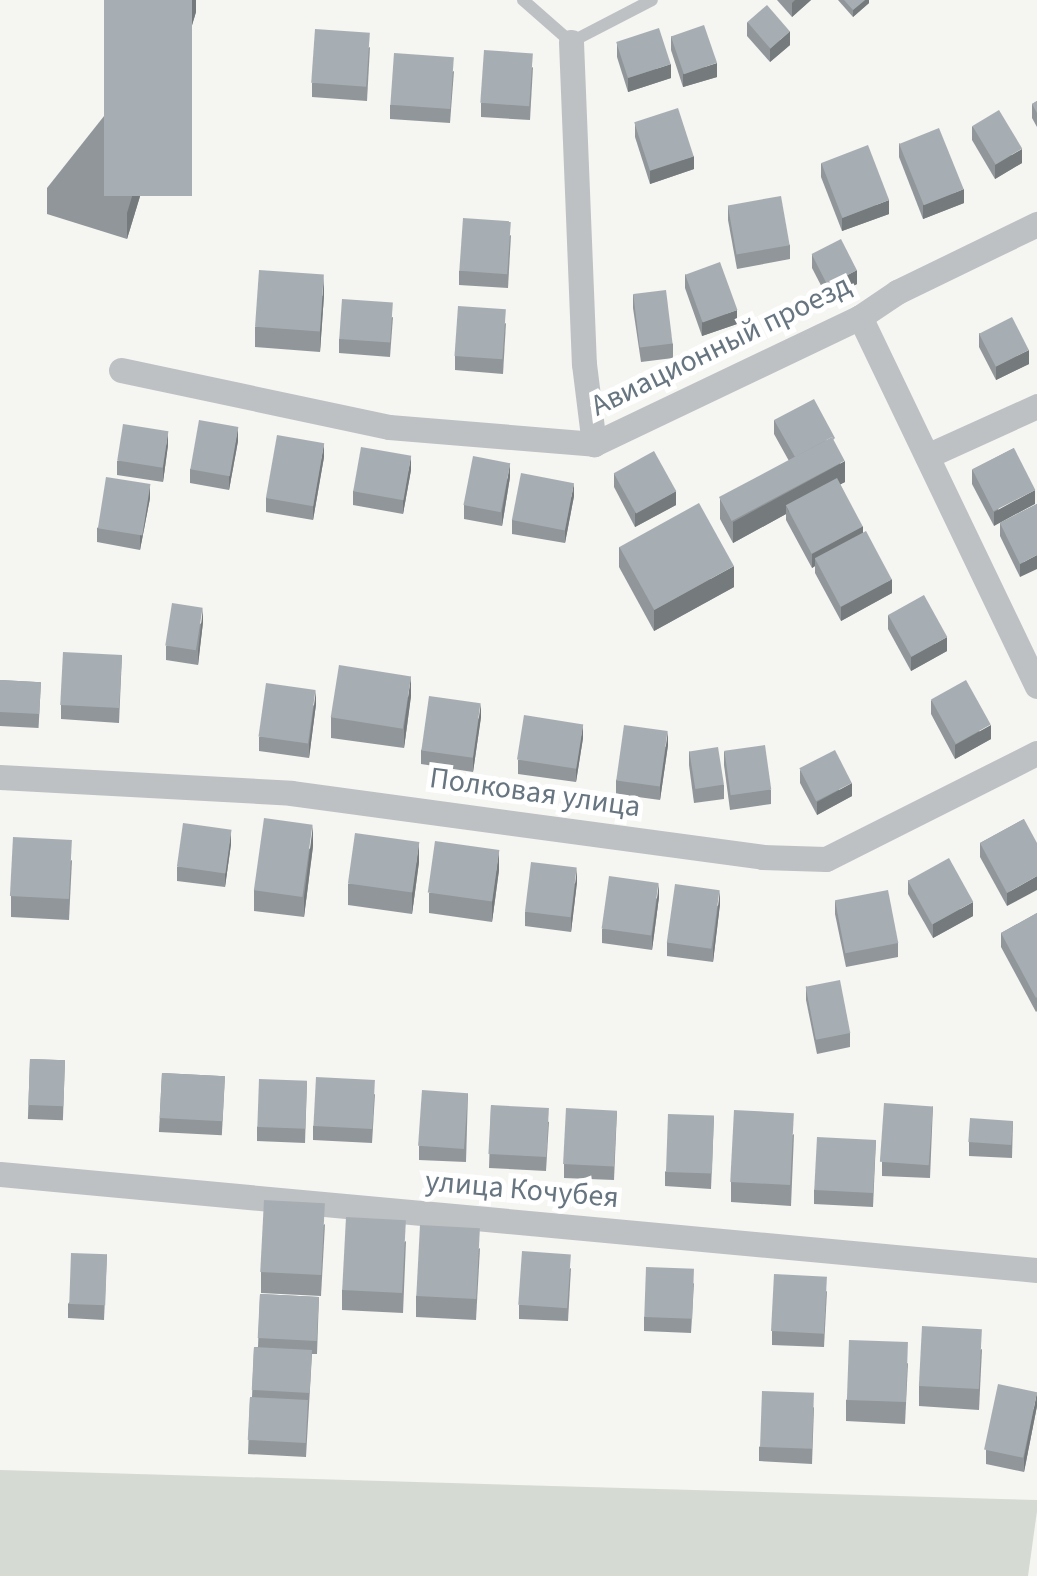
<!DOCTYPE html>
<html>
<head>
<meta charset="utf-8">
<style>
	body { margin:0 }
	#map { position:relative; width:1037px; height:1576px; overflow:hidden; background:#f5f5f2; font-family:"Source Sans 3",sans-serif }
	div>[style] { position:absolute }
	.green>* { inset:0; background:#d5dad2 }
	.service>* { height:12px; margin:-6px; padding:0 6px; transform-origin:6px; border-radius:6px; background:#bdc1c4 }
	.minor>* { height:25px; margin:-12.5px; padding:0 12.5px; transform-origin:12.5px; border-radius:12.5px; background:#bdc1c4 }
	.wall>* { inset:0; background:#90969a; transform-origin:0 0 }
	.shaded-wall>* { inset:0; background:#757a7d }
	.building>* { inset:0; background:#a7aeb3; transform-origin:0 0 }
	span { translate:-50% -50%; white-space:nowrap; text-align:center; line-height:1.15; -webkit-text-stroke:10px #fff; paint-order:stroke }
	.street-label { font-size:30px; color:#677581 }
</style>
</head>
<body>
<div id="map">
	<div class="green">
		<div style="clip-path:polygon(0 1470px,1037px 1500px,1037px 1511px,1028px 1576px,0 1576px)"></div>
	</div>
	<div class="service">
		<div style="left:523px;top:0;width:64px;rotate:41.2deg"></div>
		<div style="left:571px;top:42px;width:91px;rotate:-27.4deg"></div>
	</div>
	<div class="minor">
		<div style="left:571px;top:42px;width:322px;rotate:87.7deg"></div>
		<div style="left:584px;top:364px;width:81px;rotate:82.9deg"></div>
		<div style="left:860px;top:317px;width:409px;rotate:64.4deg"></div>
		<div style="left:121px;top:370px;width:274px;rotate:12deg"></div>
		<div style="left:389px;top:427px;width:206px;rotate:4.7deg"></div>
		<div style="left:594px;top:444px;width:295px;rotate:-25.5deg"></div>
		<div style="left:860px;top:317px;width:45px;rotate:-34deg"></div>
		<div style="left:897px;top:292px;width:156px;rotate:-25.9deg"></div>
		<div style="left:927px;top:456px;width:121px;rotate:-24.4deg"></div>
		<div style="left:0;top:777px;width:291px;rotate:3.1deg"></div>
		<div style="left:291px;top:793px;width:475px;rotate:7.7deg"></div>
		<div style="left:762px;top:857px;width:64px;rotate:1.8deg"></div>
		<div style="left:826px;top:859px;width:236px;rotate:-26.7deg"></div>
		<div style="left:0;top:1174px;width:1041px;rotate:5.29deg"></div>
	</div>
	<div class="wall">
		<div style="clip-path:polygon(196px 0,196px 12px,127px 239px,47px 214px,47px 188px)"></div>
		<div style="clip-path:polygon(777px 0,811px 0,792px 17px)"></div>
		<div style="clip-path:polygon(838px 0,869px 0,869px 3px,853px 17px)"></div>
		<div style="clip-path:polygon(747px 22px,790px 45px,770px 62px,747px 36px)"></div>
		<div style="clip-path:polygon(671px 36px,717px 77px,683px 87px,671px 50px)"></div>
		<div style="clip-path:polygon(617px 43px,671px 78px,628px 92px,617px 57px)"></div>
		<div style="clip-path:polygon(370px 47px,367px 101px,312px 97px,312px 83px)"></div>
		<div style="clip-path:polygon(533px 67px,530px 120px,481px 117px,481px 103px)"></div>
		<div style="clip-path:polygon(454px 71px,450px 123px,390px 119px,390px 105px)"></div>
		<div style="clip-path:polygon(1037px 101px,1037px 127px,1032px 118px,1032px 104px)"></div>
		<div style="clip-path:polygon(635px 123px,694px 169px,650px 184px,635px 137px)"></div>
		<div style="clip-path:polygon(972px 126px,1022px 163px,995px 179px,972px 140px)"></div>
		<div style="clip-path:polygon(899px 143px,964px 203px,923px 219px,899px 157px)"></div>
		<div style="clip-path:polygon(821px 163px,889px 214px,842px 231px,821px 177px)"></div>
		<div style="clip-path:polygon(728px 206px,790px 245px,790px 259px,737px 269px,728px 220px)"></div>
		<div style="clip-path:polygon(511px 235px,508px 288px,459px 285px,459px 271px)"></div>
		<div style="clip-path:polygon(812px 254px,857px 284px,828px 299px,812px 268px)"></div>
		<div style="clip-path:polygon(685px 274px,737px 324px,702px 336px,685px 288px)"></div>
		<div style="clip-path:polygon(633px 294px,673px 344px,673px 358px,641px 362px,633px 308px)"></div>
		<div style="clip-path:polygon(324px 295px,320px 352px,255px 347px,255px 327px)"></div>
		<div style="clip-path:polygon(393px 317px,390px 357px,339px 353px,339px 339px)"></div>
		<div style="clip-path:polygon(506px 323px,503px 374px,455px 370px,455px 356px)"></div>
		<div style="clip-path:polygon(979px 333px,1029px 364px,996px 380px,979px 347px)"></div>
		<div style="clip-path:polygon(774px 420px,835px 444px,845px 482px,840px 484px,892px 593px,841px 621px,815px 573px,815px 566px,812px 568px,786px 520px,786px 514px,733px 543px,720px 519px,720px 498px,789px 461px,774px 434px)"></div>
		<div style="clip-path:polygon(238px 441px,229px 490px,190px 483px,190px 469px)"></div>
		<div style="clip-path:polygon(168px 445px,163px 482px,117px 475px,117px 461px)"></div>
		<div style="clip-path:polygon(1014px 448px,994px 526px,972px 484px,972px 470px)"></div>
		<div style="clip-path:polygon(324px 457px,313px 520px,266px 512px,266px 498px)"></div>
		<div style="clip-path:polygon(411px 470px,403px 514px,353px 505px,353px 491px)"></div>
		<div style="clip-path:polygon(614px 473px,676px 505px,635px 527px,614px 487px)"></div>
		<div style="clip-path:polygon(510px 477px,502px 526px,464px 519px,464px 505px)"></div>
		<div style="clip-path:polygon(574px 496px,565px 543px,512px 534px,512px 520px)"></div>
		<div style="clip-path:polygon(150px 498px,140px 550px,97px 542px,97px 528px)"></div>
		<div style="clip-path:polygon(1037px 504px,1020px 577px,1000px 536px,1000px 523px)"></div>
		<div style="clip-path:polygon(619px 547px,734px 587px,654px 631px,619px 567px)"></div>
		<div style="clip-path:polygon(888px 615px,947px 651px,911px 671px,888px 629px)"></div>
		<div style="clip-path:polygon(203px 622px,198px 665px,166px 660px,166px 646px)"></div>
		<div style="clip-path:polygon(122px 655px,119px 723px,61px 719px,61px 705px)"></div>
		<div style="left:0;top:680px;width:41px;height:46px;rotate:3deg"></div>
		<div style="clip-path:polygon(411px 696px,404px 748px,331px 738px,331px 717px)"></div>
		<div style="clip-path:polygon(931px 700px,991px 739px,955px 759px,931px 714px)"></div>
		<div style="clip-path:polygon(316px 704px,309px 758px,259px 751px,259px 737px)"></div>
		<div style="clip-path:polygon(481px 717px,473px 772px,421px 764px,421px 750px)"></div>
		<div style="clip-path:polygon(583px 738px,576px 782px,518px 774px,518px 760px)"></div>
		<div style="clip-path:polygon(668px 745px,660px 800px,616px 794px,616px 780px)"></div>
		<div style="clip-path:polygon(689px 751px,724px 785px,724px 799px,694px 803px,689px 765px)"></div>
		<div style="clip-path:polygon(724px 751px,771px 790px,771px 804px,730px 810px,724px 765px)"></div>
		<div style="clip-path:polygon(800px 770px,852px 796px,817px 815px,800px 783px)"></div>
		<div style="clip-path:polygon(1024px 819px,1007px 906px,980px 857px,980px 843px)"></div>
		<div style="clip-path:polygon(231px 844px,225px 887px,177px 881px,177px 867px)"></div>
		<div style="clip-path:polygon(313px 846px,304px 917px,254px 911px,254px 890px)"></div>
		<div style="clip-path:polygon(72px 860px,69px 920px,11px 917px,11px 896px)"></div>
		<div style="clip-path:polygon(419px 862px,412px 914px,348px 905px,348px 884px)"></div>
		<div style="clip-path:polygon(499px 870px,492px 922px,429px 913px,429px 893px)"></div>
		<div style="clip-path:polygon(908px 880px,973px 916px,933px 938px,908px 894px)"></div>
		<div style="clip-path:polygon(577px 882px,571px 932px,525px 926px,525px 912px)"></div>
		<div style="clip-path:polygon(659px 897px,652px 950px,602px 943px,602px 929px)"></div>
		<div style="clip-path:polygon(835px 901px,898px 943px,898px 957px,846px 967px,835px 914px)"></div>
		<div style="clip-path:polygon(720px 904px,713px 962px,667px 956px,667px 942px)"></div>
		<div style="clip-path:polygon(1037px 913px,1037px 1011px,1036px 1012px,1001px 947px,1001px 933px)"></div>
		<div style="clip-path:polygon(806px 986px,850px 1033px,850px 1047px,817px 1054px,806px 1000px)"></div>
		<div style="left:30px;top:1059px;width:35px;height:60px;rotate:2deg"></div>
		<div style="left:162px;top:1073px;width:63px;height:59px;rotate:3deg"></div>
		<div style="clip-path:polygon(307px 1081px,305px 1143px,257px 1141px,257px 1127px)"></div>
		<div style="clip-path:polygon(468px 1093px,466px 1162px,419px 1160px,419px 1146px)"></div>
		<div style="clip-path:polygon(375px 1094px,372px 1143px,313px 1140px,313px 1126px)"></div>
		<div style="clip-path:polygon(491px 1105px,549px 1122px,546px 1171px,489px 1168px)"></div>
		<div style="clip-path:polygon(933px 1106px,930px 1178px,882px 1176px,882px 1162px)"></div>
		<div style="clip-path:polygon(617px 1111px,614px 1180px,564px 1178px,564px 1164px)"></div>
		<div style="clip-path:polygon(714px 1116px,711px 1189px,665px 1186px,665px 1172px)"></div>
		<div style="clip-path:polygon(1013px 1121px,1012px 1158px,969px 1156px,969px 1142px)"></div>
		<div style="clip-path:polygon(794px 1134px,791px 1206px,731px 1202px,731px 1182px)"></div>
		<div style="clip-path:polygon(876px 1140px,873px 1207px,814px 1204px,814px 1190px)"></div>
		<div style="clip-path:polygon(325px 1224px,321px 1296px,261px 1293px,261px 1272px)"></div>
		<div style="clip-path:polygon(406px 1241px,403px 1313px,342px 1310px,342px 1290px)"></div>
		<div style="clip-path:polygon(480px 1248px,476px 1320px,416px 1317px,416px 1296px)"></div>
		<div style="clip-path:polygon(107px 1254px,104px 1320px,68px 1318px,68px 1304px)"></div>
		<div style="clip-path:polygon(571px 1268px,568px 1321px,519px 1319px,519px 1305px)"></div>
		<div style="clip-path:polygon(694px 1283px,691px 1333px,644px 1331px,644px 1317px)"></div>
		<div style="clip-path:polygon(827px 1291px,824px 1347px,772px 1345px,772px 1331px)"></div>
		<div style="clip-path:polygon(260px 1294px,319px 1297px,317px 1354px,312px 1354px,306px 1457px,248px 1454px,250px 1397px,252px 1397px,254px 1347px,258px 1347px)"></div>
		<div style="clip-path:polygon(982px 1349px,979px 1410px,919px 1406px,919px 1386px)"></div>
		<div style="clip-path:polygon(908px 1363px,905px 1424px,846px 1421px,846px 1400px)"></div>
		<div style="clip-path:polygon(1037px 1406px,1024px 1472px,986px 1464px,986px 1450px)"></div>
		<div style="clip-path:polygon(814px 1407px,812px 1464px,759px 1461px,759px 1447px)"></div>
	</div>
	<div class="shaded-wall">
		<div style="clip-path:polygon(192px 0,196px 0,196px 12px,127px 239px,127px 213px)"></div>
		<div style="clip-path:polygon(795px 0,811px 0,792px 17px,792px 3px)"></div>
		<div style="clip-path:polygon(865px 0,869px 0,869px 3px,853px 17px,853px 10px)"></div>
		<div style="clip-path:polygon(790px 31px,790px 45px,770px 62px,770px 49px)"></div>
		<div style="clip-path:polygon(717px 63px,717px 77px,683px 87px,683px 74px)"></div>
		<div style="clip-path:polygon(671px 64px,671px 78px,628px 92px,628px 78px)"></div>
		<div style="clip-path:polygon(1022px 149px,1022px 163px,995px 179px,995px 165px)"></div>
		<div style="clip-path:polygon(694px 156px,694px 169px,650px 184px,650px 170px)"></div>
		<div style="clip-path:polygon(964px 189px,964px 203px,923px 219px,923px 205px)"></div>
		<div style="clip-path:polygon(889px 200px,889px 214px,842px 231px,842px 218px)"></div>
		<div style="clip-path:polygon(857px 270px,857px 284px,828px 299px,828px 285px)"></div>
		<div style="clip-path:polygon(324px 275px,324px 295px,320px 352px,320px 331px)"></div>
		<div style="clip-path:polygon(737px 310px,737px 324px,702px 336px,702px 322px)"></div>
		<div style="clip-path:polygon(1029px 350px,1029px 364px,996px 380px,996px 366px)"></div>
		<div style="clip-path:polygon(238px 427px,238px 441px,229px 490px,229px 476px)"></div>
		<div style="clip-path:polygon(168px 431px,168px 445px,163px 482px,163px 468px)"></div>
		<div style="clip-path:polygon(324px 443px,324px 457px,313px 520px,313px 506px)"></div>
		<div style="clip-path:polygon(411px 456px,411px 470px,403px 514px,403px 500px)"></div>
		<div style="clip-path:polygon(845px 461px,845px 482px,789px 512px,786px 506px,786px 514px,733px 543px,733px 522px)"></div>
		<div style="clip-path:polygon(510px 463px,510px 477px,502px 526px,502px 512px)"></div>
		<div style="clip-path:polygon(574px 483px,574px 496px,565px 543px,565px 529px)"></div>
		<div style="clip-path:polygon(150px 484px,150px 498px,140px 550px,140px 536px)"></div>
		<div style="clip-path:polygon(1035px 490px,1035px 504px,994px 526px,994px 512px)"></div>
		<div style="clip-path:polygon(676px 491px,676px 505px,635px 527px,635px 513px)"></div>
		<div style="clip-path:polygon(863px 526px,863px 540px,815px 559px,815px 566px,812px 568px,812px 554px)"></div>
		<div style="clip-path:polygon(1037px 555px,1037px 569px,1020px 577px,1020px 564px)"></div>
		<div style="clip-path:polygon(734px 566px,734px 587px,654px 631px,654px 610px)"></div>
		<div style="clip-path:polygon(892px 579px,892px 593px,841px 621px,841px 607px)"></div>
		<div style="clip-path:polygon(203px 608px,203px 622px,198px 665px,198px 651px)"></div>
		<div style="clip-path:polygon(947px 637px,947px 651px,911px 671px,911px 657px)"></div>
		<div style="clip-path:polygon(411px 676px,411px 696px,404px 748px,404px 727px)"></div>
		<div style="clip-path:polygon(316px 690px,316px 704px,309px 758px,309px 744px)"></div>
		<div style="clip-path:polygon(481px 703px,481px 717px,473px 772px,473px 758px)"></div>
		<div style="clip-path:polygon(583px 724px,583px 738px,576px 782px,576px 768px)"></div>
		<div style="clip-path:polygon(991px 725px,991px 739px,955px 759px,955px 745px)"></div>
		<div style="clip-path:polygon(668px 731px,668px 745px,660px 800px,660px 786px)"></div>
		<div style="clip-path:polygon(852px 783px,852px 796px,817px 815px,817px 802px)"></div>
		<div style="clip-path:polygon(313px 825px,313px 846px,304px 917px,304px 897px)"></div>
		<div style="clip-path:polygon(231px 830px,231px 844px,225px 887px,225px 873px)"></div>
		<div style="clip-path:polygon(419px 842px,419px 862px,412px 914px,412px 893px)"></div>
		<div style="clip-path:polygon(499px 850px,499px 870px,492px 922px,492px 901px)"></div>
		<div style="clip-path:polygon(577px 868px,577px 882px,571px 932px,571px 918px)"></div>
		<div style="clip-path:polygon(1037px 876px,1037px 890px,1007px 906px,1007px 893px)"></div>
		<div style="clip-path:polygon(659px 883px,659px 897px,652px 950px,652px 936px)"></div>
		<div style="clip-path:polygon(720px 890px,720px 904px,713px 962px,713px 948px)"></div>
		<div style="clip-path:polygon(973px 902px,973px 916px,933px 938px,933px 924px)"></div>
		<div style="clip-path:polygon(1037px 1392px,1037px 1406px,1024px 1472px,1024px 1458px)"></div>
	</div>
	<div class="building">
		<div style="left:104px;top:0;width:88px;height:196px"></div>
		<div style="clip-path:polygon(844px 0,865px 0,853px 10px)"></div>
		<div style="left:767px;top:5px;width:35px;height:26px;rotate:49deg"></div>
		<div style="left:704px;top:25px;width:40px;height:35px;rotate:71deg"></div>
		<div style="left:659px;top:28px;width:38px;height:45px;rotate:72deg"></div>
		<div style="left:315px;top:29px;width:55px;height:54px;rotate:4deg"></div>
		<div style="left:484px;top:50px;width:49px;height:53px;rotate:4deg"></div>
		<div style="left:394px;top:53px;width:60px;height:52px;rotate:4deg"></div>
		<div style="clip-path:polygon(1037px 101px,1037px 113px,1032px 104px)"></div>
		<div style="left:678px;top:108px;width:51px;height:46px;rotate:72deg"></div>
		<div style="left:999px;top:110px;width:45px;height:31px;rotate:59deg"></div>
		<div style="left:939px;top:128px;width:66px;height:43px;rotate:68deg"></div>
		<div style="left:868px;top:145px;width:59px;height:50px;rotate:69deg"></div>
		<div style="left:781px;top:196px;width:50px;height:54px;rotate:80deg"></div>
		<div style="left:463px;top:218px;width:48px;height:53px;rotate:4deg"></div>
		<div style="left:841px;top:239px;width:35px;height:33px;rotate:63deg"></div>
		<div style="left:720px;top:262px;width:51px;height:37px;rotate:70deg"></div>
		<div style="left:259px;top:270px;width:65px;height:57px;rotate:4deg"></div>
		<div style="left:666px;top:290px;width:54px;height:33px;rotate:83deg"></div>
		<div style="left:342px;top:299px;width:51px;height:40px;rotate:4deg"></div>
		<div style="left:458px;top:306px;width:48px;height:50px;rotate:4deg"></div>
		<div style="left:1012px;top:317px;width:37px;height:37px;rotate:63deg"></div>
		<div style="clip-path:polygon(814px 399px,835px 438px,833px 440px,832px 437px,795px 457px,774px 420px)"></div>
		<div style="left:199px;top:420px;width:40px;height:50px;rotate:10deg"></div>
		<div style="left:123px;top:424px;width:46px;height:37px;rotate:9deg"></div>
		<div style="left:277px;top:435px;width:48px;height:64px;rotate:10deg"></div>
		<div style="left:832px;top:437px;width:27px;height:128px;rotate:62deg"></div>
		<div style="left:361px;top:447px;width:51px;height:45px;rotate:10deg"></div>
		<div style="left:1014px;top:448px;width:47px;height:47px;rotate:63deg"></div>
		<div style="left:654px;top:451px;width:46px;height:46px;rotate:61deg"></div>
		<div style="left:473px;top:456px;width:38px;height:50px;rotate:11deg"></div>
		<div style="left:521px;top:473px;width:54px;height:48px;rotate:11deg"></div>
		<div style="left:106px;top:477px;width:45px;height:52px;rotate:9deg"></div>
		<div style="left:837px;top:478px;width:55px;height:58px;rotate:62deg"></div>
		<div style="left:699px;top:503px;width:72px;height:91px;rotate:61deg"></div>
		<div style="clip-path:polygon(1037px 504px,1037px 555px,1020px 564px,1000px 523px)"></div>
		<div style="left:866px;top:531px;width:55px;height:58px;rotate:62deg"></div>
		<div style="left:924px;top:595px;width:48px;height:41px;rotate:61deg"></div>
		<div style="left:172px;top:603px;width:31px;height:43px;rotate:9deg"></div>
		<div style="left:63px;top:652px;width:59px;height:53px;rotate:3deg"></div>
		<div style="left:339px;top:665px;width:73px;height:53px;rotate:9deg"></div>
		<div style="left:0;top:680px;width:41px;height:32px;rotate:3deg"></div>
		<div style="left:966px;top:680px;width:51px;height:40px;rotate:61deg"></div>
		<div style="left:266px;top:683px;width:50px;height:54px;rotate:8deg"></div>
		<div style="left:429px;top:696px;width:52px;height:55px;rotate:8deg"></div>
		<div style="left:524px;top:715px;width:60px;height:45px;rotate:9deg"></div>
		<div style="left:624px;top:725px;width:44px;height:56px;rotate:8deg"></div>
		<div style="left:765px;top:745px;width:45px;height:41px;rotate:82deg"></div>
		<div style="left:718px;top:747px;width:38px;height:29px;rotate:81deg"></div>
		<div style="left:835px;top:750px;width:37px;height:40px;rotate:63deg"></div>
		<div style="left:264px;top:818px;width:49px;height:73px;rotate:8deg"></div>
		<div style="clip-path:polygon(1024px 819px,1037px 843px,1037px 876px,1007px 893px,980px 843px)"></div>
		<div style="left:183px;top:823px;width:49px;height:44px;rotate:8deg"></div>
		<div style="left:355px;top:833px;width:65px;height:51px;rotate:8deg"></div>
		<div style="left:13px;top:837px;width:59px;height:59px;rotate:3deg"></div>
		<div style="left:435px;top:841px;width:65px;height:52px;rotate:8deg"></div>
		<div style="left:949px;top:858px;width:50px;height:47px;rotate:61deg"></div>
		<div style="left:531px;top:862px;width:46px;height:50px;rotate:7deg"></div>
		<div style="left:609px;top:876px;width:50px;height:53px;rotate:8deg"></div>
		<div style="left:675px;top:884px;width:45px;height:59px;rotate:8deg"></div>
		<div style="left:888px;top:890px;width:54px;height:54px;rotate:79deg"></div>
		<div style="clip-path:polygon(1037px 913px,1037px 997px,1036px 998px,1001px 933px)"></div>
		<div style="left:840px;top:980px;width:54px;height:35px;rotate:79deg"></div>
		<div style="left:30px;top:1059px;width:35px;height:46px;rotate:2deg"></div>
		<div style="left:162px;top:1073px;width:63px;height:45px;rotate:3deg"></div>
		<div style="left:316px;top:1077px;width:59px;height:49px;rotate:3deg"></div>
		<div style="left:259px;top:1079px;width:48px;height:48px;rotate:2deg"></div>
		<div style="left:422px;top:1090px;width:46px;height:56px;rotate:4deg"></div>
		<div style="left:884px;top:1103px;width:49px;height:59px;rotate:4deg"></div>
		<div style="left:491px;top:1105px;width:58px;height:49px;rotate:3deg"></div>
		<div style="left:566px;top:1108px;width:51px;height:56px;rotate:3deg"></div>
		<div style="left:734px;top:1110px;width:60px;height:72px;rotate:3deg"></div>
		<div style="left:668px;top:1114px;width:46px;height:58px;rotate:2deg"></div>
		<div style="left:970px;top:1118px;width:43px;height:24px;rotate:4deg"></div>
		<div style="left:817px;top:1137px;width:59px;height:53px;rotate:3deg"></div>
		<div style="left:264px;top:1200px;width:61px;height:72px;rotate:3deg"></div>
		<div style="left:346px;top:1217px;width:60px;height:73px;rotate:3deg"></div>
		<div style="left:420px;top:1225px;width:60px;height:71px;rotate:3deg"></div>
		<div style="left:522px;top:1251px;width:49px;height:54px;rotate:4deg"></div>
		<div style="left:71px;top:1253px;width:36px;height:51px;rotate:2deg"></div>
		<div style="left:646px;top:1267px;width:48px;height:50px;rotate:2deg"></div>
		<div style="left:774px;top:1274px;width:53px;height:57px;rotate:3deg"></div>
		<div style="left:260px;top:1294px;width:59px;height:44px;rotate:3deg"></div>
		<div style="left:922px;top:1326px;width:60px;height:60px;rotate:3deg"></div>
		<div style="left:849px;top:1340px;width:59px;height:60px;rotate:2deg"></div>
		<div style="left:254px;top:1347px;width:58px;height:43px;rotate:3deg"></div>
		<div style="left:998px;top:1384px;width:40px;height:67px;rotate:12deg"></div>
		<div style="left:762px;top:1391px;width:52px;height:56px;rotate:2deg"></div>
		<div style="left:250px;top:1397px;width:58px;height:43px;rotate:3deg"></div>
	</div>
	<div class="street-label">
		<span style="left:721px;top:346px;rotate:-26deg">Авиационный проезд</span>
		<span style="left:535px;top:793px;rotate:8deg">Полковая улица</span>
		<span style="left:522px;top:1190px;rotate:5deg">улица Кочубея</span>
	</div>
</div>
</body>
</html>
